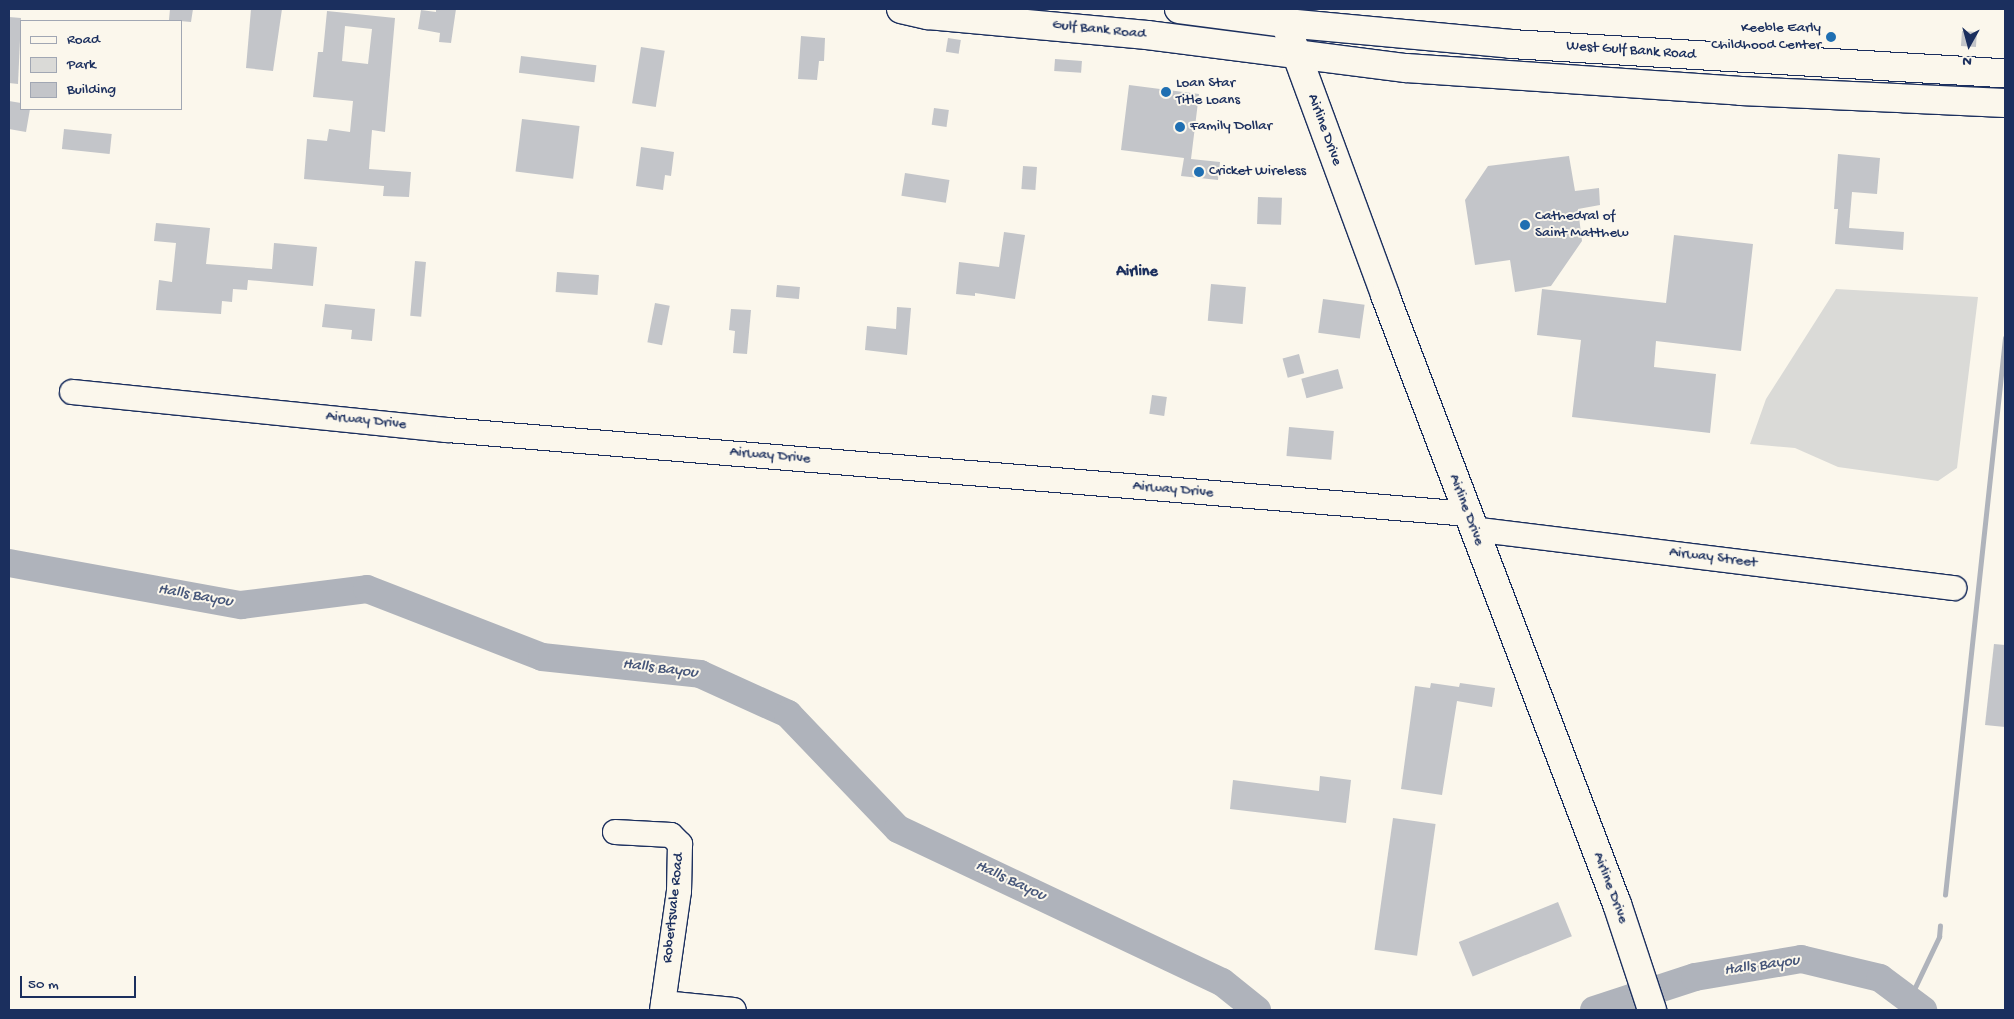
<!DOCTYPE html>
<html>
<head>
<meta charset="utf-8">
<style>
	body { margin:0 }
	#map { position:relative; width:2014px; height:1019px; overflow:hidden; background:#fbf7ec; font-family:"Gochi Hand",sans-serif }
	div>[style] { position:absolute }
	.green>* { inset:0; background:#dadad7 }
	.stream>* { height:4.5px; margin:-2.25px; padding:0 2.25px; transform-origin:2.25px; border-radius:2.25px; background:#afb3bb }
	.river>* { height:28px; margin:-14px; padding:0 14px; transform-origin:14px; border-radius:14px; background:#afb3bb }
	.building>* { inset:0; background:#c3c5c9; transform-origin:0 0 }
	.roads { filter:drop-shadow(1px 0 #1b2f5e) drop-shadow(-1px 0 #1b2f5e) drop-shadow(0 1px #1b2f5e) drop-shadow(0 -1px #1b2f5e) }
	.minor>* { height:24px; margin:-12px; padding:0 12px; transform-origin:12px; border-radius:12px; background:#fbf7ec }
	.major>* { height:28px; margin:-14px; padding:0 14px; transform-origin:14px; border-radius:14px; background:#fbf7ec }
	.dots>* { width:14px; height:14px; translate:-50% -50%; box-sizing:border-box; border:2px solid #fbf7ec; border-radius:50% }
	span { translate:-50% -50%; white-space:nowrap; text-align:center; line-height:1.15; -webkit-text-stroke:4px #fbf7ec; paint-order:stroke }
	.poi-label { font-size:15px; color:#1b2f5e }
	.right { translate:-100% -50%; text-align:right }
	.left { translate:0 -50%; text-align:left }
	.street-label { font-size:15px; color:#1b2f5e }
	.neighbourhood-label { font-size:16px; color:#1b2f5e; font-weight:700 }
	.water-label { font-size:16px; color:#47577a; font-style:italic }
	.frame { position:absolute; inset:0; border:10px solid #1b2f5e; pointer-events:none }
	.legend { position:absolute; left:20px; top:20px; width:162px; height:90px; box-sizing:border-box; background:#fbf7ec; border:1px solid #a1a7b3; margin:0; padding:6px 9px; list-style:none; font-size:15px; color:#1b2f5e }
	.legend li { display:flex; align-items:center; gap:10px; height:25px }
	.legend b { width:25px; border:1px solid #a1a7b3 }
	.north { position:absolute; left:1944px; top:20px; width:50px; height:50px; -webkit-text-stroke:4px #fbf7ec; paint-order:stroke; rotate:187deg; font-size:14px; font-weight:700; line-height:20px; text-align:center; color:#1b2f5e }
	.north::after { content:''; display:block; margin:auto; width:18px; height:22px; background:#1b2f5e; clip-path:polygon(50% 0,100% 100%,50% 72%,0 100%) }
	.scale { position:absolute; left:20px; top:976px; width:116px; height:22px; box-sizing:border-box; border:2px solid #1b2f5e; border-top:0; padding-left:6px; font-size:15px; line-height:18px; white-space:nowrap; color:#1b2f5e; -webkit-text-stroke:4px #fbf7ec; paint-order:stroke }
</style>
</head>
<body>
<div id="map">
	<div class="green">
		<div style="clip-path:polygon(1836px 289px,1978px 297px,1957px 468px,1938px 481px,1838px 467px,1795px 448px,1750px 444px,1766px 399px)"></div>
	</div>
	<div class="stream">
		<div style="left:1945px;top:895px;width:560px;rotate:-83.85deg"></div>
		<div style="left:1909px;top:1000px;width:70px;rotate:-64.5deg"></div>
		<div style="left:1939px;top:937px;width:11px;rotate:-85deg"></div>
	</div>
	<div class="river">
		<div style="left:9px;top:563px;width:236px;rotate:10.3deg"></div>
		<div style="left:241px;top:605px;width:127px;rotate:-7.2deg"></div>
		<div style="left:367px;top:589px;width:188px;rotate:21.2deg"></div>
		<div style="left:542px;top:657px;width:159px;rotate:6.1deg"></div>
		<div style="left:700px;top:674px;width:97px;rotate:24.4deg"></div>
		<div style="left:788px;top:714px;width:159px;rotate:46.3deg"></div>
		<div style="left:898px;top:829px;width:358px;rotate:25.3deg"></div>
		<div style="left:1222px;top:982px;width:45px;rotate:38.7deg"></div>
		<div style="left:1594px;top:1010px;width:106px;rotate:-18.1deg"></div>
		<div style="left:1695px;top:977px;width:108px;rotate:-9.6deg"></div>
		<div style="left:1801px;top:959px;width:81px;rotate:13.5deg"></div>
		<div style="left:1880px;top:978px;width:54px;rotate:36.7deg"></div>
	</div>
	<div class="building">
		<div style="clip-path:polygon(170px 9px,193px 9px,191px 22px,169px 20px)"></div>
		<div style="clip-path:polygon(251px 9px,282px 9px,273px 71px,246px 68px)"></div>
		<div style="clip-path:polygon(436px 9px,456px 9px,451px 43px,439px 42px,440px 33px,418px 29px,421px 10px,436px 12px)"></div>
		<div style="clip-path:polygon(evenodd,327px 11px,395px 18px,385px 132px,372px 130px,369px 169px,411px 172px,409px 197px,383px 196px,384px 186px,304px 179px,307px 139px,327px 141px,329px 129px,350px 132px,353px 101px,313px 97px,318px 52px,323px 52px,327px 11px,345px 26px,372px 29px,368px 64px,342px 61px,345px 26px)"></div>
		<div style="clip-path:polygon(9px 17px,21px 18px,18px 84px,9px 83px)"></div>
		<div style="left:1962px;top:31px;width:15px;height:15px;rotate:4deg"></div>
		<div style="clip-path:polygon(801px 36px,825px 38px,824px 61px,819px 61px,817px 80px,798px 79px)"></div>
		<div style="left:948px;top:38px;width:13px;height:14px;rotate:9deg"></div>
		<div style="left:641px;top:47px;width:24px;height:57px;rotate:9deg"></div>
		<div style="left:521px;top:56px;width:76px;height:17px;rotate:7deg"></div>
		<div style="left:1055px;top:59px;width:27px;height:12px;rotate:4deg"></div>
		<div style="clip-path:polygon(1129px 85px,1199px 94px,1191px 159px,1220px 162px,1218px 180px,1181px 176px,1184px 158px,1121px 150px)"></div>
		<div style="clip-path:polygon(9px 101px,21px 103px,21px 109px,30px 109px,26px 132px,9px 129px)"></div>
		<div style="left:934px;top:108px;width:15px;height:17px;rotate:8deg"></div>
		<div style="left:522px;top:119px;width:58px;height:53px;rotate:7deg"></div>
		<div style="left:64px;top:129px;width:48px;height:20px;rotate:6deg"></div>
		<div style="clip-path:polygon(641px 147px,674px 152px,671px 176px,665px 175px,663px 190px,636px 186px)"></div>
		<div style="clip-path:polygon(1838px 154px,1880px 158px,1877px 194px,1852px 192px,1849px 228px,1904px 232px,1903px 250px,1835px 244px,1838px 209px,1834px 209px)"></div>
		<div style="clip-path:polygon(1569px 156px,1575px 191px,1599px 188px,1600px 205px,1578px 209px,1582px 241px,1551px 286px,1515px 292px,1510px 260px,1475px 265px,1465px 200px,1488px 166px)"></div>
		<div style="left:1023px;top:166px;width:14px;height:23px;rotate:4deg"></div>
		<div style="left:905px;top:173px;width:45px;height:23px;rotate:9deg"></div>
		<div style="left:1258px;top:197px;width:24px;height:27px;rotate:2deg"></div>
		<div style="clip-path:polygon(156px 223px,210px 228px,206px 264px,272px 269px,274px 243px,317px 247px,313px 286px,248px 280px,247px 290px,233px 289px,232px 302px,222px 301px,221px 314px,156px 310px,159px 280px,172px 282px,176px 243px,154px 241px)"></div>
		<div style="clip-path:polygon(1004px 232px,1025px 235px,1015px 299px,975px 293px,975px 296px,956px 294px,959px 262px,999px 267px)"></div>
		<div style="clip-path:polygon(1674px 235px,1753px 244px,1741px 351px,1656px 341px,1654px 367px,1716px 374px,1710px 433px,1572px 417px,1581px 340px,1537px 335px,1542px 289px,1666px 303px)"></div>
		<div style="left:415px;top:261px;width:11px;height:55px;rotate:5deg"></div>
		<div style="left:557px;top:272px;width:42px;height:20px;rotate:4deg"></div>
		<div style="left:1211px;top:284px;width:35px;height:37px;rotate:5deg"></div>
		<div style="left:777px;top:285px;width:23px;height:12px;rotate:5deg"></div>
		<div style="left:1323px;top:299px;width:42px;height:34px;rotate:8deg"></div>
		<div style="left:655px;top:303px;width:15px;height:40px;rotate:11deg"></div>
		<div style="clip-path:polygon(325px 304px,375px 309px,372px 341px,351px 339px,352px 330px,322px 327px)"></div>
		<div style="clip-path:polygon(897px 307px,911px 308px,907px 355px,865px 350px,867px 326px,896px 329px)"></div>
		<div style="clip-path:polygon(731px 309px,751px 310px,747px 354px,733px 353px,735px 331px,729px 330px)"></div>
		<div style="left:1299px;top:354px;width:20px;height:17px;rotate:75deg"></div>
		<div style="left:1338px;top:369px;width:20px;height:38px;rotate:75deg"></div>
		<div style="left:1152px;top:395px;width:15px;height:19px;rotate:8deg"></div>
		<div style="left:1289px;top:427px;width:45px;height:29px;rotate:5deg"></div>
		<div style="clip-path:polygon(1994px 644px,2005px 645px,2005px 727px,1985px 725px)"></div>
		<div style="clip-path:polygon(1431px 683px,1459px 687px,1460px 683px,1495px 688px,1492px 707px,1457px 701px,1442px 795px,1401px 789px,1415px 686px,1430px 688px)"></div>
		<div style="clip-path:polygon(1320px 776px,1351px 780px,1346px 823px,1230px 809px,1233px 780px,1319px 791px)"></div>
		<div style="left:1393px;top:818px;width:43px;height:133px;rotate:8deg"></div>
		<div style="left:1558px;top:902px;width:37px;height:107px;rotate:68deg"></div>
	</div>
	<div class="roads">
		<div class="minor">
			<div style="left:72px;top:392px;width:377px;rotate:5.8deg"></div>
			<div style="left:447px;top:430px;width:1024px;rotate:4.7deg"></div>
			<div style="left:1473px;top:529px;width:485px;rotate:7deg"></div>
			<div style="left:615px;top:832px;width:56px;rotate:3.1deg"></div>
			<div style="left:671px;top:835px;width:13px;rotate:45deg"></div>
			<div style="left:680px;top:844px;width:47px;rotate:91.2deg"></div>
			<div style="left:679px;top:891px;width:120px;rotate:98.1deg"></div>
			<div style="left:663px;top:1003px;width:71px;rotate:5.6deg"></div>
		</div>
		<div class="major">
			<div style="left:901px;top:9px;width:28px;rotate:13deg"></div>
			<div style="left:928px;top:15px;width:220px;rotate:5.2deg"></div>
			<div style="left:1147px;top:35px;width:261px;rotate:7.3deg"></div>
			<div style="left:1406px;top:68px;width:336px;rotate:3.9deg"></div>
			<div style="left:1741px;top:91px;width:264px;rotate:2.6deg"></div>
			<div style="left:1179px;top:9px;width:108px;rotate:7.5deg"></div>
			<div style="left:1286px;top:23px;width:226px;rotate:5.3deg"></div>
			<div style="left:1511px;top:44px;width:495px;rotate:3.4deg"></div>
			<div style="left:1280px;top:9px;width:305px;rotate:69.8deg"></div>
			<div style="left:1385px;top:295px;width:652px;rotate:69.15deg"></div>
			<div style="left:1617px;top:904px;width:112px;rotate:71.7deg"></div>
		</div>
	</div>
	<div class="dots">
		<div style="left:1831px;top:37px;background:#1f6fb2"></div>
		<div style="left:1166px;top:92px;background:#1f6fb2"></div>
		<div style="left:1180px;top:127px;background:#1f6fb2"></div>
		<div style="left:1199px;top:172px;background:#1f6fb2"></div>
		<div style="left:1525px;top:225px;background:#1f6fb2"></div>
	</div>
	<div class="poi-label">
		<span class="right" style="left:1821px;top:37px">Keeble Early<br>Childhood Center</span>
		<span class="left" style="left:1176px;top:92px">Loan Star<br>Title Loans</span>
		<span class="left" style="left:1190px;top:127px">Family Dollar</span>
		<span class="left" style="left:1209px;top:172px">Cricket Wireless</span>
		<span class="left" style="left:1535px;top:225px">Cathedral of<br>Saint Matthew</span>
	</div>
	<div class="street-label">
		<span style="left:1099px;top:30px;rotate:6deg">Gulf Bank Road</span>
		<span style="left:1631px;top:51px;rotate:4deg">West Gulf Bank Road</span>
		<span style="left:1324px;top:130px;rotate:70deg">Airline Drive</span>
		<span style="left:366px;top:421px;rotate:6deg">Airway Drive</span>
		<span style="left:770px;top:456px;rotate:5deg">Airway Drive</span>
		<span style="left:1173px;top:490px;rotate:5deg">Airway Drive</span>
		<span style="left:1466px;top:510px;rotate:69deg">Airline Drive</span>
		<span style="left:1713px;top:558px;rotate:7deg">Airway Street</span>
		<span style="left:1610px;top:888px;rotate:69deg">Airline Drive</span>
		<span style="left:674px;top:908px;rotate:-84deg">Robertsvale Road</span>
	</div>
	<div class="neighbourhood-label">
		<span style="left:1137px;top:273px">Airline</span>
	</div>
	<div class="water-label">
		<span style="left:195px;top:597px;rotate:10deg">Halls Bayou</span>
		<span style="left:660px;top:670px;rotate:7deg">Halls Bayou</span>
		<span style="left:1010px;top:882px;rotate:25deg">Halls Bayou</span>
		<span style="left:1762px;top:967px;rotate:-8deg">Halls Bayou</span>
	</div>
	<div class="frame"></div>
	<ul class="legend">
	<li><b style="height:6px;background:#fbf7ec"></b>Road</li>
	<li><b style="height:14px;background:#dadad7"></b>Park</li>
	<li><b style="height:14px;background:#c3c5c9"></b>Building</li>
	</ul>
	<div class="north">N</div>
	<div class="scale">50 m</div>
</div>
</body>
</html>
